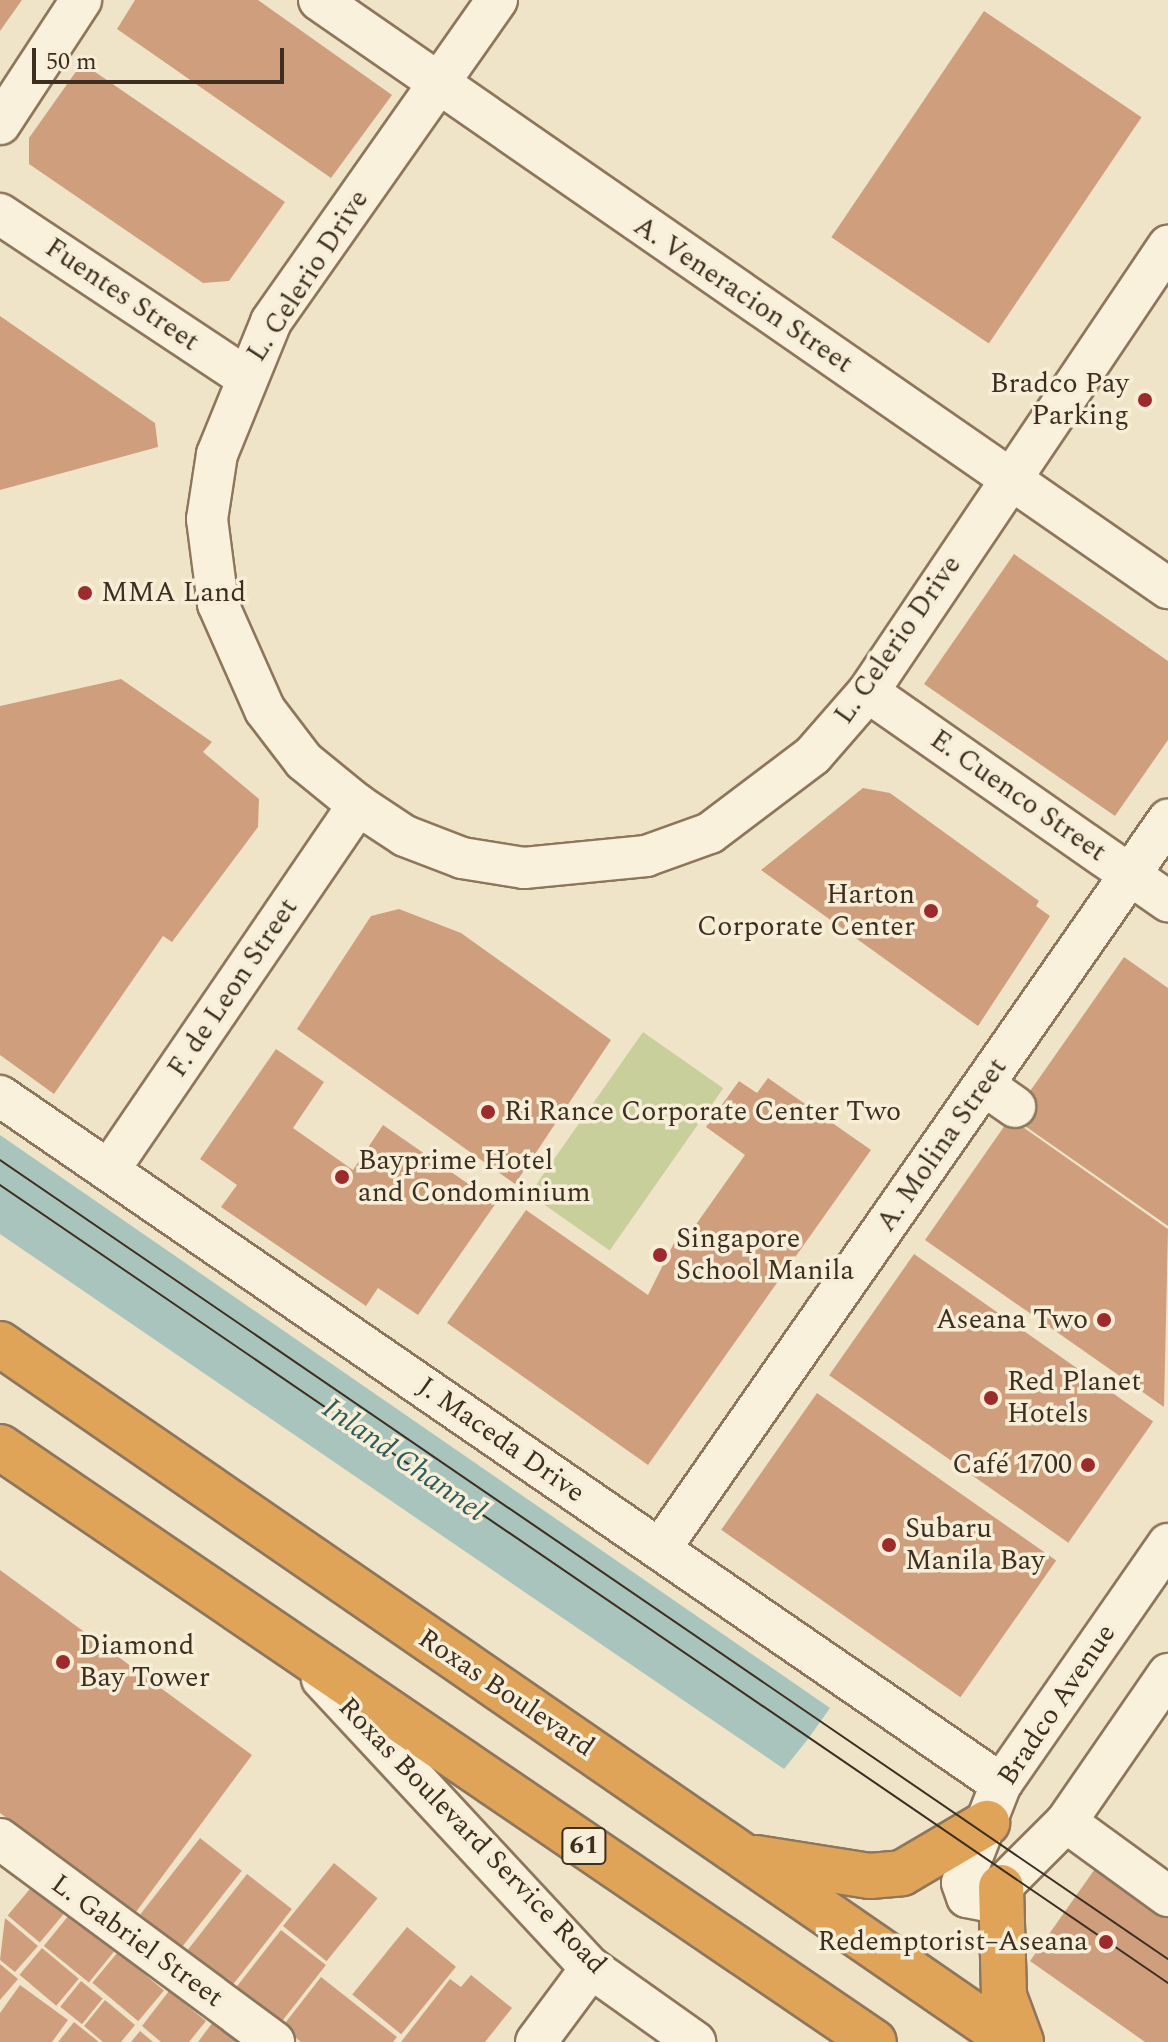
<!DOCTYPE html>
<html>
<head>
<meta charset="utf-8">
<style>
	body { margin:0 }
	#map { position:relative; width:1168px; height:2042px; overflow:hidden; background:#f0e4c8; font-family:Spectral,serif }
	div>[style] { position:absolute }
	.green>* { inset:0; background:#c9cf9b; transform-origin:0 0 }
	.water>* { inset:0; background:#a9c4bc }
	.building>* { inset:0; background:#cf9f7d; transform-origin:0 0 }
	.roads { filter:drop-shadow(2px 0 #8d765c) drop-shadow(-2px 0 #8d765c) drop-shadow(0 2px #8d765c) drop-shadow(0 -2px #8d765c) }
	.minor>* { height:40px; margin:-20px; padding:0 20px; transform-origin:20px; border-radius:20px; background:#faf1dc }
	.highway>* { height:44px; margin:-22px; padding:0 22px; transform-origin:22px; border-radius:22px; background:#e0a458 }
	.tram>* { height:2px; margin:-1px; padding:0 1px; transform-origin:1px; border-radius:1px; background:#3d2e20 }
	.dots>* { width:22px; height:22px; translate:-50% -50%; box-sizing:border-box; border:4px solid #f7eed8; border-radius:50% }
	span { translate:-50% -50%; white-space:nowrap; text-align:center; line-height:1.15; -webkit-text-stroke:7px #f7eed8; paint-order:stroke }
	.shield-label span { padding:2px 6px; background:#f7eed8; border:2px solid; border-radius:6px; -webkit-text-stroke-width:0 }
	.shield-label { font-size:26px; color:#3d2e20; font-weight:700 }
	.street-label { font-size:28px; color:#3d2e20 }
	.poi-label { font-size:28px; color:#3d2e20 }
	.right { translate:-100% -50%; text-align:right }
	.left { translate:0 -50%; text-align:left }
	.water-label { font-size:30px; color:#2f5d5a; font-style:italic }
	.scale { position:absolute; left:32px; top:48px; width:252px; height:36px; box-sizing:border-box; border:4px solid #3d2e20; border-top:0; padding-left:10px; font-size:24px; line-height:28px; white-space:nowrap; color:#3d2e20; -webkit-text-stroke:6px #f7eed8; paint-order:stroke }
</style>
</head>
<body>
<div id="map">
	<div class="green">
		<div style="left:643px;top:1032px;width:98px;height:198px;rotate:35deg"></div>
	</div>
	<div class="water">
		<div style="clip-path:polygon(0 1135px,830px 1708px,808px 1739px,784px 1769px,0 1234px)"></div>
	</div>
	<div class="building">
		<div style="clip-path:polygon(0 0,22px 0,0 31px)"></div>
		<div style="clip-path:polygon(135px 0,258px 0,392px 95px,331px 178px,117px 29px)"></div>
		<div style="left:984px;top:11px;width:190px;height:273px;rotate:34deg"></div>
		<div style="clip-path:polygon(82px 63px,285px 202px,229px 281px,203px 283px,29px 164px,29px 138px)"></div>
		<div style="clip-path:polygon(0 316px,155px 423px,158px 447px,0 490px)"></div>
		<div style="clip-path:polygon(1014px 554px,1168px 661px,1168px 740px,1115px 816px,924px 684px)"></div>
		<div style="clip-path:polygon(121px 679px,212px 742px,203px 752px,259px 799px,258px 827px,172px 942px,163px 936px,54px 1094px,0 1055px,0 706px)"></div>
		<div style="clip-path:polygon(863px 788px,890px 793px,1039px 901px,1036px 906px,1050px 916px,978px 1026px,761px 870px)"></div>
		<div style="clip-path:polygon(399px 909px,461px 933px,611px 1040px,515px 1184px,297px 1029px,371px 916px)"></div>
		<div style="clip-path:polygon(1124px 957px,1168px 988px,1168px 1226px,1012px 1117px)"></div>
		<div style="clip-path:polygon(276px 1049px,324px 1082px,293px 1128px,353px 1170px,383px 1125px,496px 1203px,418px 1315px,378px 1288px,366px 1306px,221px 1207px,237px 1185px,200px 1159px)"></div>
		<div style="clip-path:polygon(768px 1078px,871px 1150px,648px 1465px,447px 1323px,526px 1210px,648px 1295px,678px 1235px,685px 1240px,745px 1155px,706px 1127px,739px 1081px,757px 1093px)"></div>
		<div style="clip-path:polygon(1010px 1118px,1168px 1229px,1164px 1407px,925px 1240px)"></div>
		<div style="left:914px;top:1254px;width:292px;height:148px;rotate:35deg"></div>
		<div style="left:817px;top:1393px;width:292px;height:167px;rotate:35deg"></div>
		<div style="clip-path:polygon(0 1570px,252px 1755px,136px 1912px,0 1813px)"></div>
		<div style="left:200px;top:1838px;width:53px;height:97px;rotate:38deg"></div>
		<div style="clip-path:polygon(1116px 1839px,1168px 1875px,1168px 2042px,1145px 2042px,1030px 1961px)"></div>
		<div style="left:334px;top:1863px;width:56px;height:81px;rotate:39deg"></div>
		<div style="left:247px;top:1874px;width:57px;height:102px;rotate:38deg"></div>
		<div style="left:34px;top:1884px;width:42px;height:41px;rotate:40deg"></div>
		<div style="left:69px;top:1915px;width:58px;height:40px;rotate:39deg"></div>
		<div style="clip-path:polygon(5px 1918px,38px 1946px,15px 1972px,0 1960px)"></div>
		<div style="left:407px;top:1927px;width:63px;height:87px;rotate:39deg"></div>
		<div style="left:281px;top:1930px;width:57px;height:81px;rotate:38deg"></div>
		<div style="left:42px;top:1948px;width:48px;height:35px;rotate:40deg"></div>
		<div style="left:118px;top:1952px;width:60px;height:40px;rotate:40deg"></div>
		<div style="clip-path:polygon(0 1964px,18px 1979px,0 2000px)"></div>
		<div style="clip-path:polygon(471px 1975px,512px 2008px,485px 2042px,401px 2042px,450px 1979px,461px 1987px)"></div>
		<div style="clip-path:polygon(321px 1977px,397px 2037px,393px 2042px,301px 2042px,282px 2027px)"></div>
		<div style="left:81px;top:1981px;width:28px;height:33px;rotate:39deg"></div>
		<div style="clip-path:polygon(20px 1985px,68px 2020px,52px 2042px,0 2042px,0 2013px)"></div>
		<div style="clip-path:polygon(169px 1991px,206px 2021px,189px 2042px,161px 2042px,142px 2026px)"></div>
		<div style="clip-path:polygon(105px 2000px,135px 2025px,121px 2042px,103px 2042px,84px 2026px)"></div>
		<div style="clip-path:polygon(216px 2018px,247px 2042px,198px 2042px)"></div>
		<div style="clip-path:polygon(74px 2022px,99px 2042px,58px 2042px)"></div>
		<div style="clip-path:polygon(140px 2031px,153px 2042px,131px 2042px)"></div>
	</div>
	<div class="roads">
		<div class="minor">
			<div style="left:319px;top:0;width:1033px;rotate:34.71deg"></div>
			<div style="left:497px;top:0;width:393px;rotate:125.1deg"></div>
			<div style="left:271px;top:322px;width:143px;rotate:112.2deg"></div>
			<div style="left:217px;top:454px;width:66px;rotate:98.7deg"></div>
			<div style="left:207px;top:519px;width:86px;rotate:82.6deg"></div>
			<div style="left:218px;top:604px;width:116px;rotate:66.1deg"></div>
			<div style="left:265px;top:710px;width:64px;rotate:52.6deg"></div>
			<div style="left:304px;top:761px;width:70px;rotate:39.2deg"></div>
			<div style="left:358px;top:805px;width:56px;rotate:33.4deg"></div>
			<div style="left:405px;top:836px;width:61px;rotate:21.1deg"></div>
			<div style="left:462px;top:858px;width:63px;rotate:9.2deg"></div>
			<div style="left:524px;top:868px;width:123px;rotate:-5.6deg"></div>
			<div style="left:646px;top:856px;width:68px;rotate:-19.8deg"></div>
			<div style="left:710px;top:833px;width:129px;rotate:-37.1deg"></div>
			<div style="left:813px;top:755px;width:84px;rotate:-48.9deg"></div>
			<div style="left:868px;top:692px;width:538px;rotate:-56.07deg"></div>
			<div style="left:0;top:124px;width:148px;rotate:-56.8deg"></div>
			<div style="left:0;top:214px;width:293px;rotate:33.6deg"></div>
			<div style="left:868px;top:692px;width:366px;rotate:34.9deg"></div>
			<div style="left:984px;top:1085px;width:38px;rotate:35deg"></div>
			<div style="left:0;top:1096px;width:1215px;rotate:34.5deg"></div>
			<div style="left:109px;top:1170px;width:442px;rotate:-55.7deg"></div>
			<div style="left:1168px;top:1544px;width:292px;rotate:124.8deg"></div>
			<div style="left:1001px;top:1784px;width:106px;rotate:111.5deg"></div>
			<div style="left:962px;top:1883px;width:15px;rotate:70deg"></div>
			<div style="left:967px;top:1897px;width:20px;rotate:11deg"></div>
			<div style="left:987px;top:1901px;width:112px;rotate:-45deg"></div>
			<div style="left:1066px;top:1822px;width:180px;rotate:-55.4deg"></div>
			<div style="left:660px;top:1549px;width:889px;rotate:-55.13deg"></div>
			<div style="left:322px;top:1679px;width:395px;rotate:47.1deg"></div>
			<div style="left:591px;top:1968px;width:128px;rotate:35.4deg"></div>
			<div style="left:1066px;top:1822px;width:126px;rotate:36deg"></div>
			<div style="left:0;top:1839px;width:341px;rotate:36.5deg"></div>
			<div style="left:536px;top:2042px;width:92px;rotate:-53.4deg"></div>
		</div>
		<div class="highway">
			<div style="left:0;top:1344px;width:1230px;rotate:34.57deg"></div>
			<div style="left:0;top:1447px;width:1057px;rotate:34.25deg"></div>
			<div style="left:756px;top:1858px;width:115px;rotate:9deg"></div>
			<div style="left:870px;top:1876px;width:32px;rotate:-5deg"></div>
			<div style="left:902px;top:1873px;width:99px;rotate:-30.5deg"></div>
			<div style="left:1001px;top:1887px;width:109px;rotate:88.4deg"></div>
			<div style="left:1004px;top:1996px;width:49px;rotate:69.7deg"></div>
		</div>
	</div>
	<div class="tram">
		<div style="left:0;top:1160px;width:1415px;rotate:34.38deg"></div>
		<div style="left:0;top:1185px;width:1415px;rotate:34.34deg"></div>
	</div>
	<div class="dots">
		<div style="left:1145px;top:400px;background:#9e2a2b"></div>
		<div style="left:85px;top:593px;background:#9e2a2b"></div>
		<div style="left:931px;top:911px;background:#9e2a2b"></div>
		<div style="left:488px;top:1112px;background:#9e2a2b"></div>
		<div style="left:342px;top:1177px;background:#9e2a2b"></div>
		<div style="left:660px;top:1255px;background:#9e2a2b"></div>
		<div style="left:1104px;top:1320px;background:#9e2a2b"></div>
		<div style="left:991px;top:1398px;background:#9e2a2b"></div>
		<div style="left:1088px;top:1465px;background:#9e2a2b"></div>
		<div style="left:889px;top:1545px;background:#9e2a2b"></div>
		<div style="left:63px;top:1662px;background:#9e2a2b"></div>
		<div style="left:1106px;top:1942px;background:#9e2a2b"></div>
	</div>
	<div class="shield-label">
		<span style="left:584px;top:1846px">61</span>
	</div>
	<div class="street-label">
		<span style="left:308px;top:276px;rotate:-57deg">L. Celerio Drive</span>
		<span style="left:122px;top:295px;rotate:34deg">Fuentes Street</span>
		<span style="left:743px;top:295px;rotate:34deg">A. Veneracion Street</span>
		<span style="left:898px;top:640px;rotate:-55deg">L. Celerio Drive</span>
		<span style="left:1018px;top:796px;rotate:35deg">E. Cuenco Street</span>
		<span style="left:233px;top:988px;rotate:-56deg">F. de Leon Street</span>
		<span style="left:942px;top:1145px;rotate:-55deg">A. Molina Street</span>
		<span style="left:501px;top:1440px;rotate:35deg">J. Maceda Drive</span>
		<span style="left:506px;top:1693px;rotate:34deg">Roxas Boulevard</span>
		<span style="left:1057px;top:1705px;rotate:-56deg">Bradco Avenue</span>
		<span style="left:472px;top:1836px;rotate:46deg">Roxas Boulevard Service Road</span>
		<span style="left:137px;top:1941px;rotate:36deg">L. Gabriel Street</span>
	</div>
	<div class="poi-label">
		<span class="right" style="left:1129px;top:400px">Bradco Pay<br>Parking</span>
		<span class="left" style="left:101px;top:593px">MMA Land</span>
		<span class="right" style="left:915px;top:911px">Harton<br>Corporate Center</span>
		<span class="left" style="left:504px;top:1112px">Ri Rance Corporate Center Two</span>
		<span class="left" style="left:358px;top:1177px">Bayprime Hotel<br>and Condominium</span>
		<span class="left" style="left:676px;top:1255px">Singapore<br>School Manila</span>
		<span class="right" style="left:1088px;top:1320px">Aseana Two</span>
		<span class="left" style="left:1007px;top:1398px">Red Planet<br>Hotels</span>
		<span class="right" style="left:1072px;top:1465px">Café 1700</span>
		<span class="left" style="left:905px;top:1545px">Subaru<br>Manila Bay</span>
		<span class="left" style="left:79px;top:1662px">Diamond<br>Bay Tower</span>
		<span class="right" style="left:1088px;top:1942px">Redemptorist–Aseana</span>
	</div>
	<div class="water-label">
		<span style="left:404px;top:1460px;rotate:35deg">Inland Channel</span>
	</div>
	<div class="scale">50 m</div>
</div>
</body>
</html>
